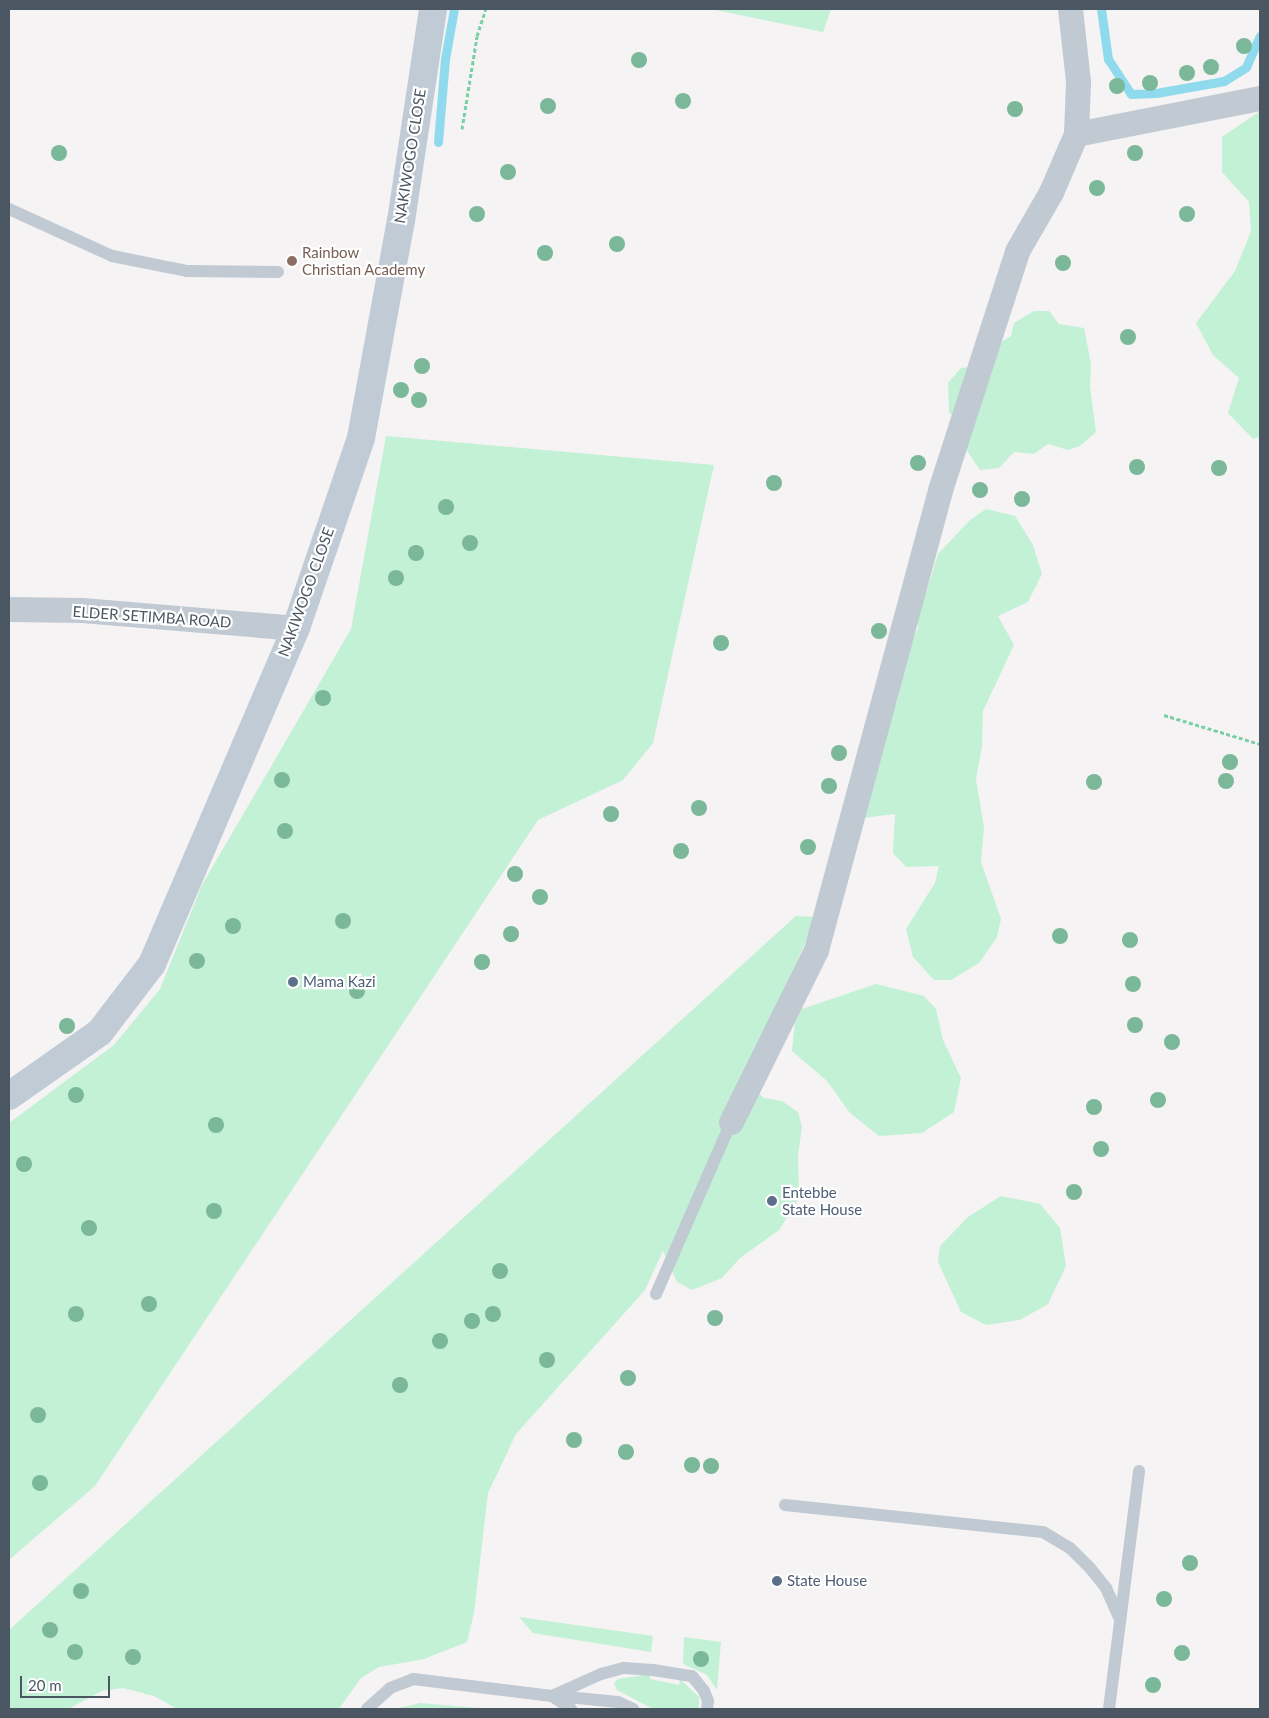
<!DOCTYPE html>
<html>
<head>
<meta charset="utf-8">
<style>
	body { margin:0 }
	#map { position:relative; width:1269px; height:1718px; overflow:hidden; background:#f5f3f3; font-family:Lato,sans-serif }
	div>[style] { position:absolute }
	.green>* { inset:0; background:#c3f1d5 }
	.stream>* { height:9px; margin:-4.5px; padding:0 4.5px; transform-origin:4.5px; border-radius:4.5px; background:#90daee }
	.path>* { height:3px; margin-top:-1.5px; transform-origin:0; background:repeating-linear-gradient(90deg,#7ad0a6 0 4px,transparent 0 6.5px) }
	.lane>* { height:12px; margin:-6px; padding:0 6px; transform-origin:6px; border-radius:6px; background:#c1cad2 }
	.street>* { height:25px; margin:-12.5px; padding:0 12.5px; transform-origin:12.5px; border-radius:12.5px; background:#c1cad2 }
	.secondary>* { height:28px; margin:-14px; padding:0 14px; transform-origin:14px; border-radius:14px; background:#c1cbd6 }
	.trees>* { width:16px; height:16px; margin:-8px; border-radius:50%; background:#7bb799 }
	.dots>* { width:14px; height:14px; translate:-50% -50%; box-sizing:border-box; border:2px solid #fff; border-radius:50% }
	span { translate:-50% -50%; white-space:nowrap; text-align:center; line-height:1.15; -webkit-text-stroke:4.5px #fff; paint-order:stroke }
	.street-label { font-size:15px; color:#4a5661 }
	.education-label { font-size:15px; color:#785e54 }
	.left { translate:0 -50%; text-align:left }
	.service-label { font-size:15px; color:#4e5e75 }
	.frame { position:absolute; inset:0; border:10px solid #4a5661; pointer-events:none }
	.scale { position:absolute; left:20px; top:1676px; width:90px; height:22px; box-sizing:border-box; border:2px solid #4a5661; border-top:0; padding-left:6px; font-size:15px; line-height:18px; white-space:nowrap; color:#4a5661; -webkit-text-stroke:4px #fff; paint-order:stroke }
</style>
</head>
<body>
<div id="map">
	<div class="green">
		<div style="clip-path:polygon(711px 9px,831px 9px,823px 32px)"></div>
		<div style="clip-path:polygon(1260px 111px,1260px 437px,1253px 439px,1228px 413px,1239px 378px,1213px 355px,1196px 323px,1235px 271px,1251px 231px,1249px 202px,1222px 172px,1222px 137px)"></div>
		<div style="clip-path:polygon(1034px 311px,1049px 311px,1059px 324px,1084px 328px,1091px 364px,1090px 386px,1096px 432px,1080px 446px,1068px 450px,1048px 444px,1034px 454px,1014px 452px,999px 468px,980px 470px,967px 451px,968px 436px,949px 412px,948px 383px,961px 368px,992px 364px,1000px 343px,1011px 336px,1014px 323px)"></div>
		<div style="clip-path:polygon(386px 436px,714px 465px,653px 743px,623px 780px,538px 820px,95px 1486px,9px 1560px,9px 1123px,114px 1045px,160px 989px,202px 885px,351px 629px)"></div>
		<div style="clip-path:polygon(986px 509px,1015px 516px,1033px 545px,1042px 574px,1028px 602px,998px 616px,1014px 645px,983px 711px,982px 747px,976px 779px,984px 827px,981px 862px,1001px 919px,997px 937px,979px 963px,951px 980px,934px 980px,913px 957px,906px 929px,935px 883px,939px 866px,906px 867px,893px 853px,895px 814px,863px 818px,882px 727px,897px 702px,905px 649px,918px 629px,917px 608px,927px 590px,938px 554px,970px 520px)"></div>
		<div style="clip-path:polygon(796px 916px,817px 917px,743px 1079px,764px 1098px,782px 1101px,798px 1112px,802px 1127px,798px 1155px,799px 1198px,779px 1230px,740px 1258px,722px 1278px,692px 1290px,677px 1282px,663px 1251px,645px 1290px,516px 1434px,488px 1493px,474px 1613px,467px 1642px,424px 1659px,379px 1667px,361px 1678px,339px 1709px,177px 1709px,154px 1696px,123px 1688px,102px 1691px,68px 1709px,9px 1709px,9px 1630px)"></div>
		<div style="clip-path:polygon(876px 984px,924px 996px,936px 1009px,943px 1040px,961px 1078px,954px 1112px,922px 1133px,879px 1136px,850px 1113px,827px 1081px,792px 1051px,796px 1011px)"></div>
		<div style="clip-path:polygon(1001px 1196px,1040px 1204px,1060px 1228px,1066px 1266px,1048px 1304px,1020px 1320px,986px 1325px,961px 1312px,938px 1262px,940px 1246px,968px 1217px)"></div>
		<div style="clip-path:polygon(519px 1617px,653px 1636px,651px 1652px,533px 1633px)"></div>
		<div style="clip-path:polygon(684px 1637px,721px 1642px,717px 1690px,707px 1675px,683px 1664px)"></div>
		<div style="clip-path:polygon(645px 1675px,650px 1675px,650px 1679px,679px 1685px,680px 1679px,699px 1697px,699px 1709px,653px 1709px,617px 1690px,614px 1683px,618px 1679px)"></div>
		<div style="clip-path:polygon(420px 1703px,491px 1709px,395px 1709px)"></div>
	</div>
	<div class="stream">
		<div style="left:1101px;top:9px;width:50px;rotate:82deg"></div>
		<div style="left:1108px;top:59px;width:42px;rotate:56.7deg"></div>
		<div style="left:1131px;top:94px;width:25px;rotate:-2deg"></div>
		<div style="left:1156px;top:93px;width:69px;rotate:-10deg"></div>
		<div style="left:1224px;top:81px;width:26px;rotate:-32deg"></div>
		<div style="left:1246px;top:67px;width:34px;rotate:-66deg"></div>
		<div style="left:438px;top:142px;width:83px;rotate:-85.2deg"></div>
		<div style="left:445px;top:59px;width:51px;rotate:-79.8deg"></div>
	</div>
	<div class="path">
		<div style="left:462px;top:129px;width:94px;rotate:-80.8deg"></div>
		<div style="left:477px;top:36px;width:28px;rotate:-72deg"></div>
		<div style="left:1164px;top:715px;width:100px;rotate:16.8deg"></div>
	</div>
	<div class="lane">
		<div style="left:9px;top:209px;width:113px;rotate:24.5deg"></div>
		<div style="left:112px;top:256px;width:76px;rotate:11.3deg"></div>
		<div style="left:187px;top:271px;width:91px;rotate:0.6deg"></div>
		<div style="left:656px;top:1294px;width:188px;rotate:-66.4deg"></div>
		<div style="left:785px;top:1505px;width:259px;rotate:6deg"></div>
		<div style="left:1043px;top:1532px;width:31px;rotate:31deg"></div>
		<div style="left:1070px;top:1548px;width:28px;rotate:45deg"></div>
		<div style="left:1090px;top:1568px;width:26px;rotate:51deg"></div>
		<div style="left:1106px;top:1588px;width:34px;rotate:66deg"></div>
		<div style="left:552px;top:1696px;width:54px;rotate:-24.2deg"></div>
		<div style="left:601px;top:1674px;width:24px;rotate:-15deg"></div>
		<div style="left:624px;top:1668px;width:29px;rotate:4deg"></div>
		<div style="left:653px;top:1670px;width:39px;rotate:9deg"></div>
		<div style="left:692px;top:1676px;width:19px;rotate:51deg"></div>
		<div style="left:704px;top:1691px;width:11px;rotate:68deg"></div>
		<div style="left:708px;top:1701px;width:8px;rotate:97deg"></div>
		<div style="left:557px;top:1696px;width:61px;rotate:5.6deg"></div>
		<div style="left:618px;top:1702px;width:17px;rotate:25deg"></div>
		<div style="left:367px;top:1709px;width:31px;rotate:-42deg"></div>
		<div style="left:390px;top:1688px;width:25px;rotate:-21deg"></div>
		<div style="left:413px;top:1679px;width:140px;rotate:7deg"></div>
		<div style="left:552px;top:1696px;width:23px;rotate:34deg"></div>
		<div style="left:1109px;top:1709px;width:240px;rotate:-82.8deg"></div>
	</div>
	<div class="street">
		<div style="left:1076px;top:134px;width:187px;rotate:-11.1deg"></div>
		<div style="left:9px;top:609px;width:73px;rotate:0.8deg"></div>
		<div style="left:82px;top:610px;width:215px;rotate:4.8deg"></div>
		<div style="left:731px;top:1122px;width:192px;rotate:-63.7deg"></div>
		<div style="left:816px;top:950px;width:476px;rotate:-74.9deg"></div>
		<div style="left:940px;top:490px;width:251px;rotate:-72.1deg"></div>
		<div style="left:1017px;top:251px;width:68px;rotate:-60deg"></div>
		<div style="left:1051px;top:192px;width:63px;rotate:-66.7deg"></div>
		<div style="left:1076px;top:134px;width:53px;rotate:-87.8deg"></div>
		<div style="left:1078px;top:81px;width:72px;rotate:-96.3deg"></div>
	</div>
	<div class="secondary">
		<div style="left:9px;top:1096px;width:111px;rotate:-35.1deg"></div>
		<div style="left:100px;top:1032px;width:86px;rotate:-52.6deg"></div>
		<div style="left:152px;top:964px;width:366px;rotate:-66.8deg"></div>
		<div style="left:296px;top:628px;width:201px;rotate:-71.1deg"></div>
		<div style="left:361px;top:438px;width:221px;rotate:-79.6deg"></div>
		<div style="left:401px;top:221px;width:214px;rotate:-81.4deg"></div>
	</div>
	<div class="trees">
		<div style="left:1244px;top:46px"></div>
		<div style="left:639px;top:60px"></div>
		<div style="left:1211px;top:67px"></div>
		<div style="left:1187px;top:73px"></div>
		<div style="left:1150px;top:83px"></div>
		<div style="left:1117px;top:86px"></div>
		<div style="left:683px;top:101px"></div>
		<div style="left:548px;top:106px"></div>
		<div style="left:1015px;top:109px"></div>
		<div style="left:59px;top:153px"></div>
		<div style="left:1135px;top:153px"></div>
		<div style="left:508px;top:172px"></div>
		<div style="left:1097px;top:188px"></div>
		<div style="left:477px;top:214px"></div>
		<div style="left:1187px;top:214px"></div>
		<div style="left:617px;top:244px"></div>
		<div style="left:545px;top:253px"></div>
		<div style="left:1063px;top:263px"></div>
		<div style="left:1128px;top:337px"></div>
		<div style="left:422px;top:366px"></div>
		<div style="left:401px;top:390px"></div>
		<div style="left:419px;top:400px"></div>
		<div style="left:918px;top:463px"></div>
		<div style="left:1137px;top:467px"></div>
		<div style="left:1219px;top:468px"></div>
		<div style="left:774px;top:483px"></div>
		<div style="left:980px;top:490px"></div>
		<div style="left:1022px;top:499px"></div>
		<div style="left:446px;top:507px"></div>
		<div style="left:470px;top:543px"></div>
		<div style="left:416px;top:553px"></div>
		<div style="left:396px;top:578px"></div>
		<div style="left:879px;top:631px"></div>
		<div style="left:721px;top:643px"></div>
		<div style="left:323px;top:698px"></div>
		<div style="left:839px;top:753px"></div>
		<div style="left:1230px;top:762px"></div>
		<div style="left:282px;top:780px"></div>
		<div style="left:1226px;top:781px"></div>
		<div style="left:1094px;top:782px"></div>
		<div style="left:829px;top:786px"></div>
		<div style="left:699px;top:808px"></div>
		<div style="left:611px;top:814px"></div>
		<div style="left:285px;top:831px"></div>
		<div style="left:808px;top:847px"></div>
		<div style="left:681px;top:851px"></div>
		<div style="left:515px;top:874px"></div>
		<div style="left:540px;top:897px"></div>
		<div style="left:343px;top:921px"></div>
		<div style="left:233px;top:926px"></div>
		<div style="left:511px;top:934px"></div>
		<div style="left:1060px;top:936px"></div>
		<div style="left:1130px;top:940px"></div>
		<div style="left:197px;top:961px"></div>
		<div style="left:482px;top:962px"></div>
		<div style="left:1133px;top:984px"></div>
		<div style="left:357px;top:991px"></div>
		<div style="left:1135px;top:1025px"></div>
		<div style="left:67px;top:1026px"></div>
		<div style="left:1172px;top:1042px"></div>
		<div style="left:76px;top:1095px"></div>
		<div style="left:1158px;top:1100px"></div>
		<div style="left:1094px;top:1107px"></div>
		<div style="left:216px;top:1125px"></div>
		<div style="left:1101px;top:1149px"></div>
		<div style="left:24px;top:1164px"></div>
		<div style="left:1074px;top:1192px"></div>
		<div style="left:214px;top:1211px"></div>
		<div style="left:89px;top:1228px"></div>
		<div style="left:500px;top:1271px"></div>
		<div style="left:149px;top:1304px"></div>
		<div style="left:76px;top:1314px"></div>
		<div style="left:493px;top:1314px"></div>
		<div style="left:715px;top:1318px"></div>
		<div style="left:472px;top:1321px"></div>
		<div style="left:440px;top:1341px"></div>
		<div style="left:547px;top:1360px"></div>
		<div style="left:628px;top:1378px"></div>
		<div style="left:400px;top:1385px"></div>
		<div style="left:38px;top:1415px"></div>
		<div style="left:574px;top:1440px"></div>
		<div style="left:626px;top:1452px"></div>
		<div style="left:692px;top:1465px"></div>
		<div style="left:711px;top:1466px"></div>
		<div style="left:40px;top:1483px"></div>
		<div style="left:1190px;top:1563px"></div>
		<div style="left:81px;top:1591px"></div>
		<div style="left:1164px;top:1599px"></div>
		<div style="left:50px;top:1630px"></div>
		<div style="left:75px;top:1652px"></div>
		<div style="left:1182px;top:1653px"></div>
		<div style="left:133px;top:1657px"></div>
		<div style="left:701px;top:1659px"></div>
		<div style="left:1153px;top:1685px"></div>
	</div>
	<div class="dots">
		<div style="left:292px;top:261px;background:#8d6e63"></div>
		<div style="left:293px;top:982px;background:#5c6f8a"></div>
		<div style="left:772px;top:1201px;background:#5c6f8a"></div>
		<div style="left:777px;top:1581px;background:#5c6f8a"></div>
	</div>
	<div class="street-label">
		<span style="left:410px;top:156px;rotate:-81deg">NAKIWOGO CLOSE</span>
		<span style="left:306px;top:592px;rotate:-70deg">NAKIWOGO CLOSE</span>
		<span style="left:152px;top:617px;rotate:4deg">ELDER SETIMBA ROAD</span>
	</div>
	<div class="education-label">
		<span class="left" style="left:302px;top:261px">Rainbow<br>Christian Academy</span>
	</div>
	<div class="service-label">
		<span class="left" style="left:303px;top:982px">Mama Kazi</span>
		<span class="left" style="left:782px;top:1201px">Entebbe<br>State House</span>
		<span class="left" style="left:787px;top:1581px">State House</span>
	</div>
	<div class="frame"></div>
	<div class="scale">20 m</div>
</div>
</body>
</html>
